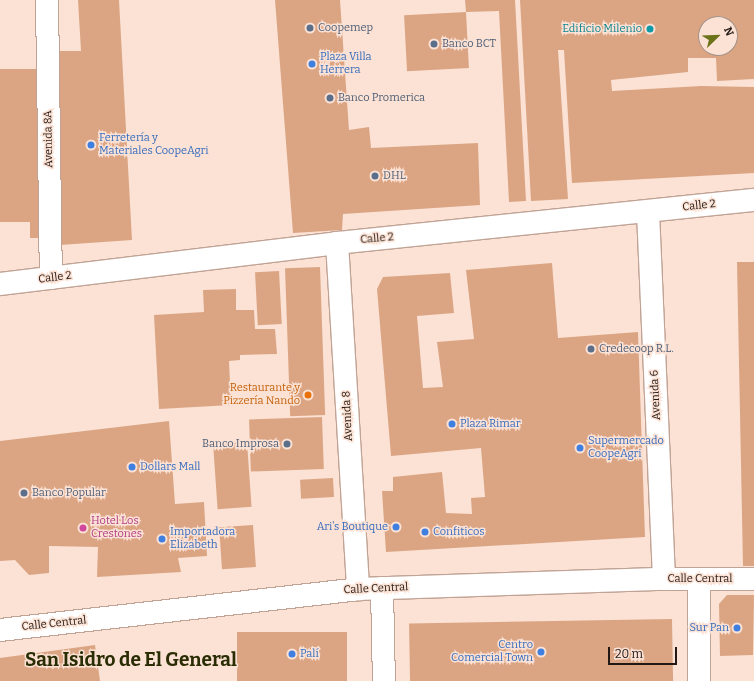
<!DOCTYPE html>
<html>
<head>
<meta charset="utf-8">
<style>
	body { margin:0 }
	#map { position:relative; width:754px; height:681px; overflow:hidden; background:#fbe2d5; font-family:Bitter,serif }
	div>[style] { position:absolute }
	.building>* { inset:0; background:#dba584; transform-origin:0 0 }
	.roads { filter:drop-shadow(1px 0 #c0a395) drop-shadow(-1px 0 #c0a395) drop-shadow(0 1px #c0a395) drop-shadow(0 -1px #c0a395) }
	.minor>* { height:22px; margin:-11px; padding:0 11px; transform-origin:11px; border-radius:11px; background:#fff }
	.major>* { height:22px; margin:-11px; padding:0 11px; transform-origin:11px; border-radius:11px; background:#fff }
	.dots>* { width:11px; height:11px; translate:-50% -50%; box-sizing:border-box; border:2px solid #fbe2d5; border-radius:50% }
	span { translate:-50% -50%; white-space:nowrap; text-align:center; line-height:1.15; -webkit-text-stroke:3px #fbe2d5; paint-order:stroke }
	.service-label { font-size:11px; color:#4e5e75 }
	.left { translate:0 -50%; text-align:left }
	.right { translate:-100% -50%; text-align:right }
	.culture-label { font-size:11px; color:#0d838f }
	.shop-label { font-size:11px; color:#366cbe }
	.street-label { font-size:11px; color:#231813 }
	.food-label { font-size:11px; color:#c56008 }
	.hotel-label { font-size:11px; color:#b23c85 }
	.town-label { font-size:19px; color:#2a2d03; font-weight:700 }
	.north { position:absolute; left:698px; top:16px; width:40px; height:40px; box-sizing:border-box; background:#fbe2d5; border:1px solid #a59187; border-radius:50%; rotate:67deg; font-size:11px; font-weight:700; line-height:16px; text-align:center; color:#231813 }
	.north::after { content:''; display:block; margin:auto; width:14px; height:18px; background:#6c7218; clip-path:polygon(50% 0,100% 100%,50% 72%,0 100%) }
	.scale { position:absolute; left:608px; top:647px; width:69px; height:18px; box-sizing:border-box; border:2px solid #231813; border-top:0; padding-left:5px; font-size:12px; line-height:14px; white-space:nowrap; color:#231813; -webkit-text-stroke:3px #fbe2d5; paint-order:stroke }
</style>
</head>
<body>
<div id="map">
	<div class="building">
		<div style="clip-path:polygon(78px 0,119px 0,132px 240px,60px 245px,53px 51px,81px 51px)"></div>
		<div style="clip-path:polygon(275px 0,340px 0,349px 130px,369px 127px,371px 148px,478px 143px,480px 205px,343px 214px,342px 230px,293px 233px)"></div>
		<div style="clip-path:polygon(465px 0,515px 0,526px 201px,509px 202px,499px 11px,466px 12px)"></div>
		<div style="clip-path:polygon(evenodd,520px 0,754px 0,754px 79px,717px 81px,716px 58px,688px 58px,688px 72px,611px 80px,612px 91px,701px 86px,754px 87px,754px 173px,572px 183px,564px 50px,558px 50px,568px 199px,531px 201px,520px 0,706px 24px,730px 24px,730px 48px,706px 48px,706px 24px)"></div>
		<div style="left:466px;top:12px;width:56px;height:62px;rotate:87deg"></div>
		<div style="clip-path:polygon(0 69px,41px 69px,44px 238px,30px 238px,30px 222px,0 222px)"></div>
		<div style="clip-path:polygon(737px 262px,754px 262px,754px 566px,743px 566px)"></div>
		<div style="clip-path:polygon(552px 263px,558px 338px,638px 332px,645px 537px,386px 552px,382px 491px,393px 491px,393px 477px,442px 472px,446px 513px,472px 514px,471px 498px,485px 497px,481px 448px,391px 456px,377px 289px,383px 277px,450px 273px,454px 313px,417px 316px,423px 388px,443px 387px,437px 342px,474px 339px,466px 270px)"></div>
		<div style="left:320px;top:267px;width:148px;height:35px;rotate:88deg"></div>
		<div style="left:279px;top:271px;width:53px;height:24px;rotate:87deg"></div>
		<div style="clip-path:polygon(236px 289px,236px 310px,254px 310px,255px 329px,275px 329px,277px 354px,240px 355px,240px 360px,229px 361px,231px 405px,159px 409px,154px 315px,204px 312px,203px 290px)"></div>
		<div style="left:322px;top:417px;width:52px;height:73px;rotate:88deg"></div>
		<div style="clip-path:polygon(169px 421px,175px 504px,204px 502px,207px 556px,178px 558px,181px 572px,97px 577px,98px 547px,49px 546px,49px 573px,29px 575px,15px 560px,0 561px,0 441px)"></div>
		<div style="left:247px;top:442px;width:65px;height:34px;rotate:86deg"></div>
		<div style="left:333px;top:478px;width:19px;height:33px;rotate:87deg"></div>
		<div style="left:253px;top:525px;width:42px;height:34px;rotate:86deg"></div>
		<div style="clip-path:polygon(727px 595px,754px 595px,753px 655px,720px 656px,719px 604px)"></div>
		<div style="left:672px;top:619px;width:62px;height:263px;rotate:89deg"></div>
		<div style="left:347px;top:632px;width:49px;height:110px;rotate:90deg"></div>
		<div style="clip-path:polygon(95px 645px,100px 681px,0 681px,0 658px)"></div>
	</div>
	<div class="roads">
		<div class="minor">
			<div style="left:47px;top:0;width:278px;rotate:89.2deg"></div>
			<div style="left:648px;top:212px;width:367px;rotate:87.5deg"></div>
			<div style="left:337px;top:243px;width:347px;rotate:86.5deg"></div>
			<div style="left:699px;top:579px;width:102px;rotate:90deg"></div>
			<div style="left:382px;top:588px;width:93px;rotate:88.8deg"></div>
		</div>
		<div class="major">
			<div style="left:0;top:284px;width:339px;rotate:-6.9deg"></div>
			<div style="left:337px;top:243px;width:419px;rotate:-5.9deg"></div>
			<div style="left:0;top:630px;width:360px;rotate:-6.5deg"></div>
			<div style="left:358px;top:589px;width:306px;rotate:-1.9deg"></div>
			<div style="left:664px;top:579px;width:90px"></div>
		</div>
	</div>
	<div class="dots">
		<div style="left:310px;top:28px;background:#5c6f8a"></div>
		<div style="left:650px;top:29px;background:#0f9aa8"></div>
		<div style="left:434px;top:44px;background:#5c6f8a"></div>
		<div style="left:312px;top:64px;background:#3f7fe0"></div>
		<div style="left:330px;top:98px;background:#5c6f8a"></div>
		<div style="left:91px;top:145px;background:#3f7fe0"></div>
		<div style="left:375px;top:176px;background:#5c6f8a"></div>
		<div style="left:591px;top:349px;background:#5c6f8a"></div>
		<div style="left:308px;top:395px;background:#e8710a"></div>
		<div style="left:452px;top:424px;background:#3f7fe0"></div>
		<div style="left:287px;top:444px;background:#5c6f8a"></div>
		<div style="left:580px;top:448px;background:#3f7fe0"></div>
		<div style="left:132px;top:467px;background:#3f7fe0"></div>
		<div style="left:24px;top:493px;background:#5c6f8a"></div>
		<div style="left:396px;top:527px;background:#3f7fe0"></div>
		<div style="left:83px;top:528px;background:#d1479c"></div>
		<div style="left:425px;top:532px;background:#3f7fe0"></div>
		<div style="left:162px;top:539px;background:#3f7fe0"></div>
		<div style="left:737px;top:628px;background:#3f7fe0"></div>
		<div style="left:541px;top:652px;background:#3f7fe0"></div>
		<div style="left:292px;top:654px;background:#3f7fe0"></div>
	</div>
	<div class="service-label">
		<span class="left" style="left:318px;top:28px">Coopemep</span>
		<span class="left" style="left:442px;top:44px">Banco BCT</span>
		<span class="left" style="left:338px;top:98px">Banco Promerica</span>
		<span class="left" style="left:383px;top:176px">DHL</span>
		<span class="left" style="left:599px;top:349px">Credecoop R.L.</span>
		<span class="right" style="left:279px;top:444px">Banco Improsa</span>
		<span class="left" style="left:32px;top:493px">Banco Popular</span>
	</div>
	<div class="culture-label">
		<span class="right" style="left:642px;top:29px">Edificio Milenio</span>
	</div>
	<div class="shop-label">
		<span class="left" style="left:320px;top:64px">Plaza Villa<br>Herrera</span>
		<span class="left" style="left:99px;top:145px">Ferretería y<br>Materiales CoopeAgri</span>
		<span class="left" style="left:460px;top:424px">Plaza Rimar</span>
		<span class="left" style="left:588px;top:448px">Supermercado<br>CoopeAgri</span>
		<span class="left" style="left:140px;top:467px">Dollars Mall</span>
		<span class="right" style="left:388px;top:527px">Ari's Boutique</span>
		<span class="left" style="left:433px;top:532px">Confiticos</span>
		<span class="left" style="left:170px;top:539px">Importadora<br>Elizabeth</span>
		<span class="right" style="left:729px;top:628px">Sur Pan</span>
		<span class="right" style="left:533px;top:652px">Centro<br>Comercial Town</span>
		<span class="left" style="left:300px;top:654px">Palí</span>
	</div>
	<div class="street-label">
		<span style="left:49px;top:139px;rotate:-91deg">Avenida 8A</span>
		<span style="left:699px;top:206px;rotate:-6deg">Calle 2</span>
		<span style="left:377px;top:239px;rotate:-5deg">Calle 2</span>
		<span style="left:55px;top:278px;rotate:-7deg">Calle 2</span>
		<span style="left:656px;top:395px;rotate:-93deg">Avenida 6</span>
		<span style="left:348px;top:416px;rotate:-93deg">Avenida 8</span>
		<span style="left:700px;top:579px">Calle Central</span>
		<span style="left:376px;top:589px;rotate:-3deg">Calle Central</span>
		<span style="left:54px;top:624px;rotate:-6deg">Calle Central</span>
	</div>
	<div class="food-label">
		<span class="right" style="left:300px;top:395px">Restaurante y<br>Pizzería Nando</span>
	</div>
	<div class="hotel-label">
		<span class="left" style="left:91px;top:528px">Hotel Los<br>Crestones</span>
	</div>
	<div class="town-label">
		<span style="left:131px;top:660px">San Isidro de El General</span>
	</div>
	<div class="north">N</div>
	<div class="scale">20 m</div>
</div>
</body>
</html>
